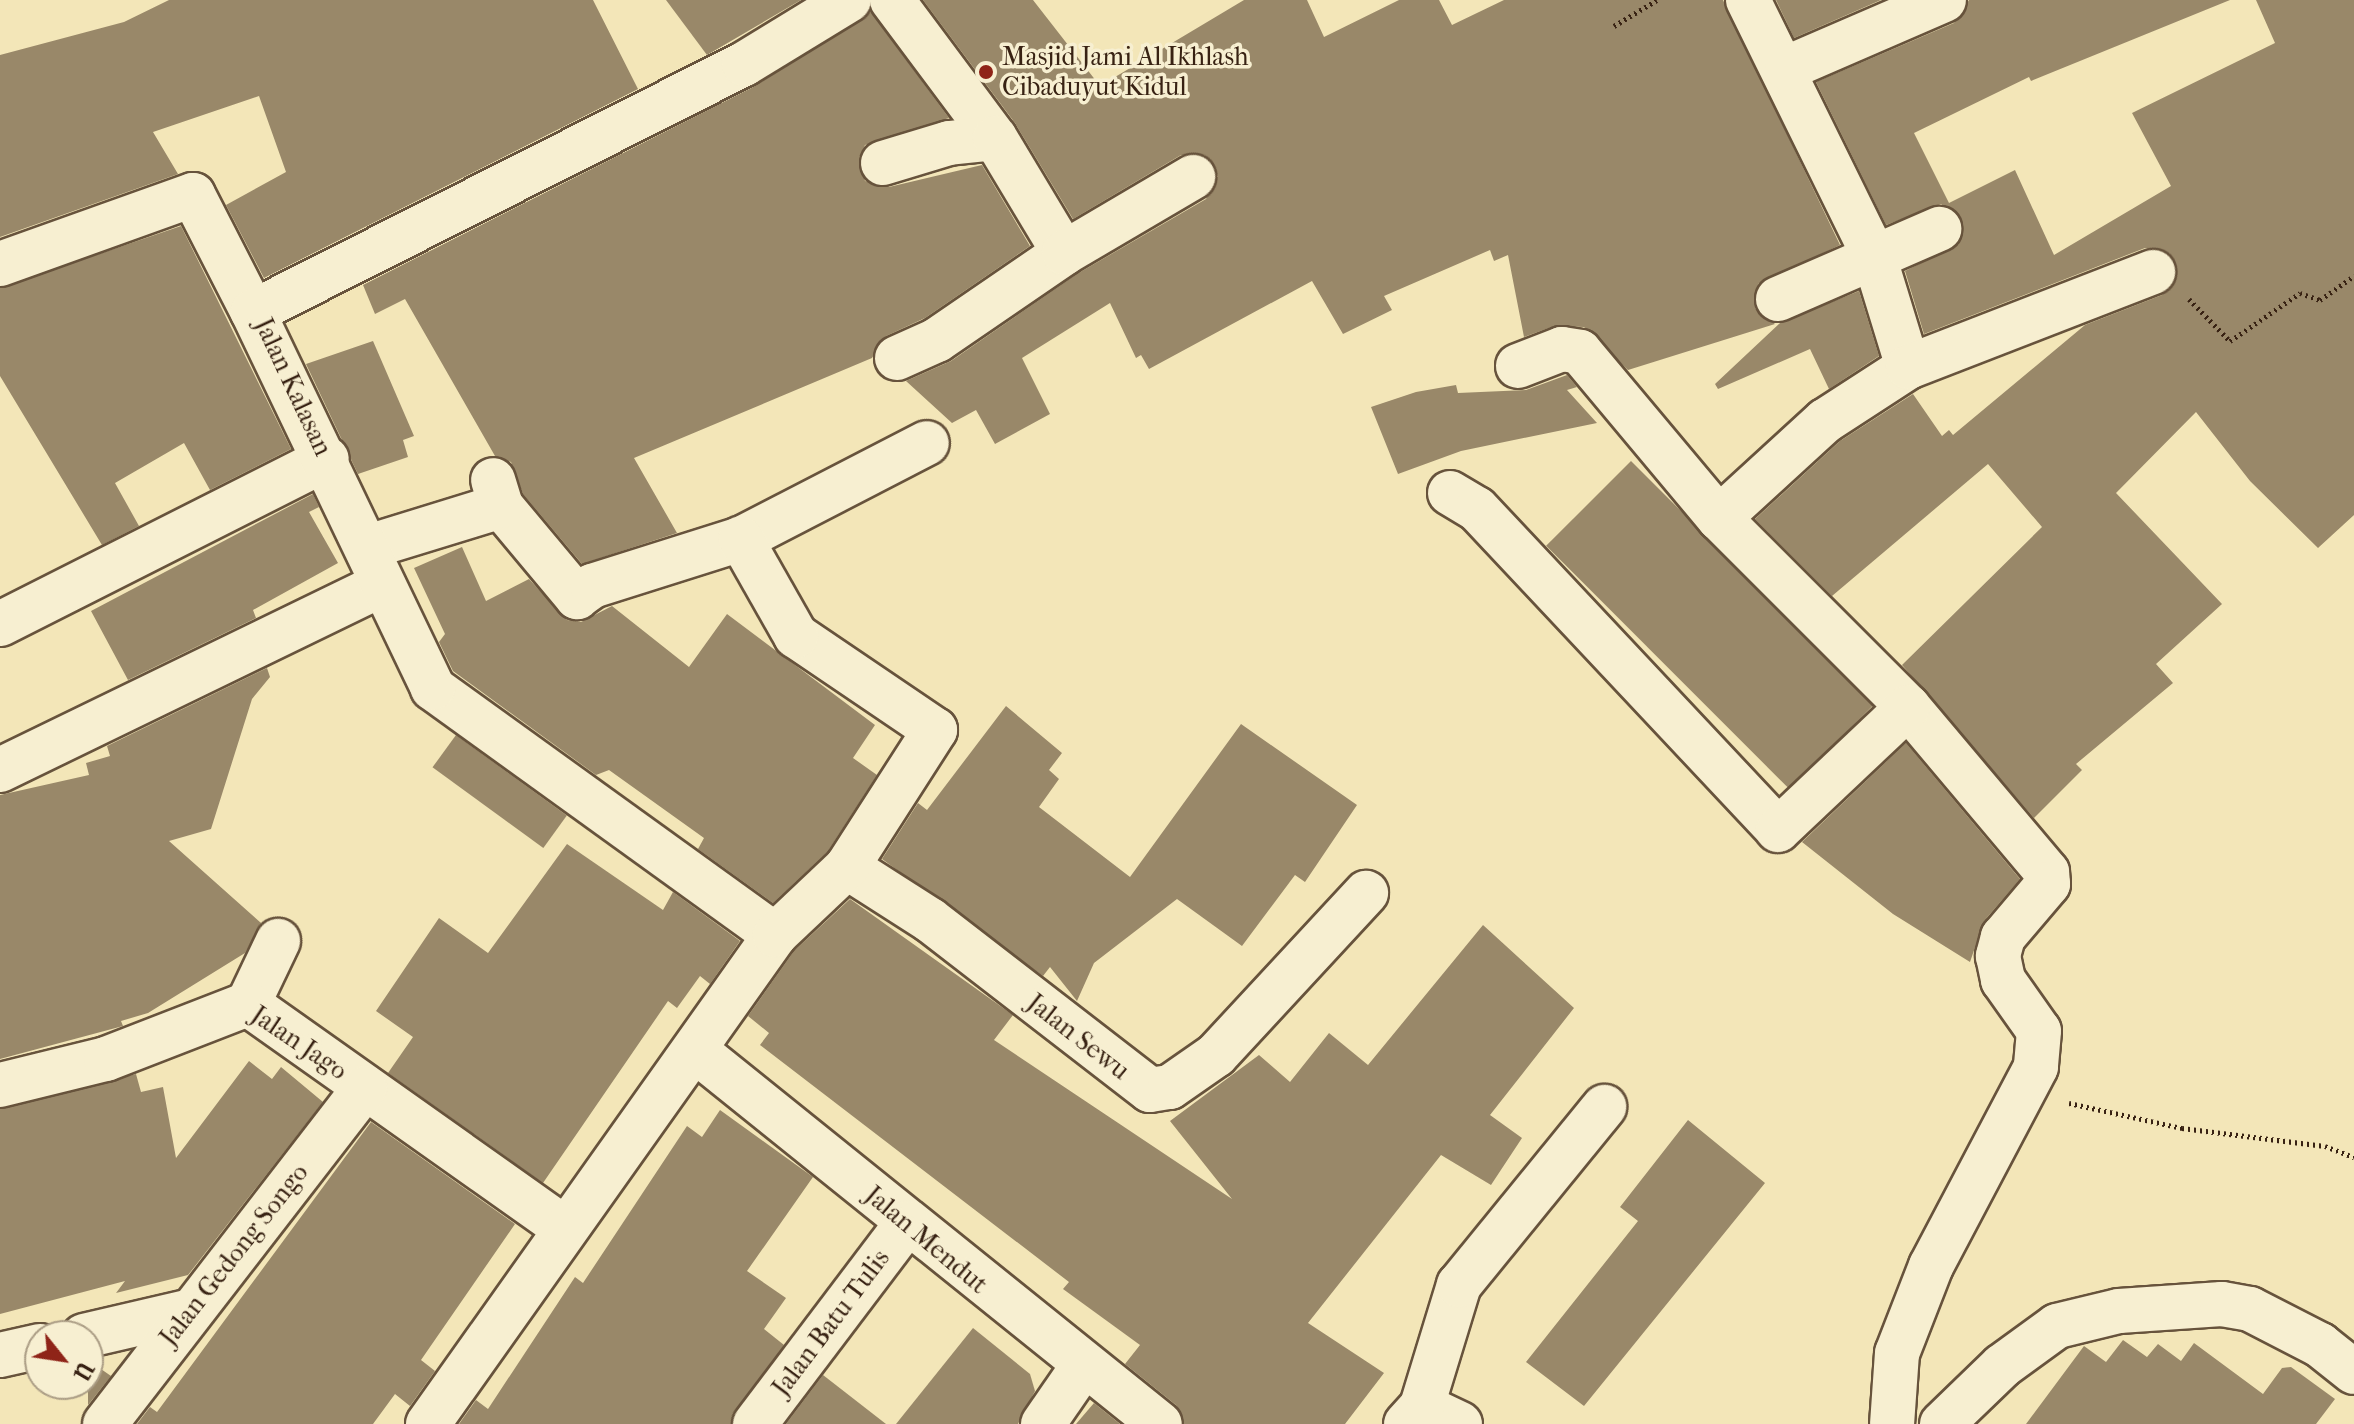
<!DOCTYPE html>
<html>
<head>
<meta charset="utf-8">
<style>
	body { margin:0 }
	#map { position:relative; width:2354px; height:1424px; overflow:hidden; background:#f3e6b8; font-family:"IM FELL French Canon",serif }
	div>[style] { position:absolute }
	.building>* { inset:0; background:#998869; transform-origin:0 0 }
	.path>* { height:5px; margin-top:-2.5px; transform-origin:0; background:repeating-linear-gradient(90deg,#382213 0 2px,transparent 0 6px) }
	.roads { filter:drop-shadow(2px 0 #67533c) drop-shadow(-2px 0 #67533c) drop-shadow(0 2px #67533c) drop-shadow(0 -2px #67533c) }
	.street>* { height:44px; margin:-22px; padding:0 22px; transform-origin:22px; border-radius:22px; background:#f7efd1 }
	.dots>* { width:22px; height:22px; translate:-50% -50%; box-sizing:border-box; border:4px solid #f7efd1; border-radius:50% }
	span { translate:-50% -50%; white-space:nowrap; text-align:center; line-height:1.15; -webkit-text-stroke:7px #f7efd1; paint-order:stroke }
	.poi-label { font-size:26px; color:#382213 }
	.left { translate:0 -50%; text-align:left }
	.street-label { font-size:26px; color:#382213 }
	.north { position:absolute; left:24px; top:1320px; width:80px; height:80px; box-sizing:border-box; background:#f7efd1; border:2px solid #ab9d85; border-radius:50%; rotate:120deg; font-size:22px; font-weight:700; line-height:32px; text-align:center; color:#382213 }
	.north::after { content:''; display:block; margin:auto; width:28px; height:36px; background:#8f2418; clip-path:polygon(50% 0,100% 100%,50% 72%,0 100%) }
</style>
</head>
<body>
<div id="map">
	<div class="building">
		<div style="clip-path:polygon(169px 0,593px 0,638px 89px,264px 278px,226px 205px,286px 172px,259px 96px,153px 132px,178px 174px,0 237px,0 55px,124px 22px)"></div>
		<div style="clip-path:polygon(666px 0,801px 0,707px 55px)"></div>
		<div style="clip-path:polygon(923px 0,1033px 0,1100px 86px,1244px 0,1307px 0,1324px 37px,1399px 0,1439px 0,1452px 25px,1504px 0,1723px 0,1840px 245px,1758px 284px,1755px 308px,1775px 324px,1628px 370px,1584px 327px,1554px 326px,1524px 337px,1508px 255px,1494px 261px,1490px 250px,1384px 296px,1392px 310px,1343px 334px,1312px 281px,1149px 369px,1141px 355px,1136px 358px,1110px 303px,1022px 358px,1050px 414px,995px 444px,976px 410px,952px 423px,906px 381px,951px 361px,1077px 274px,1206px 199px,1218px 176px,1205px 155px,1181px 155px,1073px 219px,1015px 123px)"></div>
		<div style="clip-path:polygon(1776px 0,1881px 0,1794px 38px)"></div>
		<div style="clip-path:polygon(1969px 0,2230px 0,2031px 81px,2029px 77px,1914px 133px,1949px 203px,2015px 170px,2054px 255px,2171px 186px,2132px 113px,2275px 43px,2256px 0,2354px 0,2354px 515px,2318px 548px,2250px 481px,2196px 412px,2116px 493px,2222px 604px,2156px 664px,2173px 683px,2076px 764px,2082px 770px,2034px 818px,1902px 665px,2042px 527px,1988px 464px,1832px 596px,1755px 519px,1840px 441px,1913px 394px,1942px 436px,1949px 430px,1953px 435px,2085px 325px,2162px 295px,2177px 277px,2169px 253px,2145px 248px,1924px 334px,1905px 271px,1959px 244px,1962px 220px,1941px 204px,1886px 225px,1816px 82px,1954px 23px)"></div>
		<div style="clip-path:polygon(871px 12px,949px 118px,865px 145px,859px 158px,865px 181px,889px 187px,982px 165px,1030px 246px,925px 318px,886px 336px,872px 358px,634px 458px,677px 533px,582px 564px,523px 494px,511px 462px,495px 456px,405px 299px,375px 314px,363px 285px,755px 86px)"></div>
		<div style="clip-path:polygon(181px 226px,291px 449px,210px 490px,184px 443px,115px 483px,139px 526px,102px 545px,0 376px,0 288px)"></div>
		<div style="clip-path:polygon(1859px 291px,1879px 356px,1829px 389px,1810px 349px,1718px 389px,1715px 384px,1780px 323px)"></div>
		<div style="clip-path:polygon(373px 341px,414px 436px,403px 440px,408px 457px,358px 474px,306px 364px)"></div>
		<div style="clip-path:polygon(1567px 375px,1577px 387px,1567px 390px,1597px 423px,1461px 451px,1398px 474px,1371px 407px,1416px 392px,1456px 385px,1458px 393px,1526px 390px)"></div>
		<div style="left:1631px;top:461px;width:344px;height:120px;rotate:45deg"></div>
		<div style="clip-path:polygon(313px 494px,319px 507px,309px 512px,338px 563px,253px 610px,256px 618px,128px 680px,91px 611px)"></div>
		<div style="clip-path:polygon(462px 547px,486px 601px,529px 579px,567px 620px,581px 622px,612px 606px,689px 667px,727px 614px,875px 725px,853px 758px,877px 775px,828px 851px,773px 903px,698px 849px,704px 838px,609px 770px,596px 775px,453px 671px,439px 642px,445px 634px,414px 568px)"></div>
		<div style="clip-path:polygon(267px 668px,270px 677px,252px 699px,211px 829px,169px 841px,261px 923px,245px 953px,148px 1013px,121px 1021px,123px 1026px,0 1059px,0 795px,89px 775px,86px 763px,110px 756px,107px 746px)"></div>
		<div style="clip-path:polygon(1006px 706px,1062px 753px,1049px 770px,1059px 779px,1039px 807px,1130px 877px,1241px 724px,1357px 805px,1305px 882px,1295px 875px,1242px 946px,1177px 899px,1094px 963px,1077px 1001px,1050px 967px,1043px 976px,882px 859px,918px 803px,927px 810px)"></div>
		<div style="left:456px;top:735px;width:137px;height:40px;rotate:36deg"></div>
		<div style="clip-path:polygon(1906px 743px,2020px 879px,1984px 921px,1970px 962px,1893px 914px,1802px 842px)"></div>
		<div style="clip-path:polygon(567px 844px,663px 910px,673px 892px,740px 941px,710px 984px,700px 976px,677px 1008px,668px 1001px,543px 1183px,388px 1073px,413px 1037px,376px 1011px,439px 918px,488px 953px)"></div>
		<div style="clip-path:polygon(850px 899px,1013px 1015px,994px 1040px,1232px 1199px,1170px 1121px,1259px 1055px,1290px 1082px,1329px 1033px,1368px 1065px,1483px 925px,1574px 1008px,1490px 1115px,1522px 1138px,1491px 1185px,1441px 1155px,1308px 1323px,1384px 1373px,1345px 1424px,1184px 1424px,1176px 1405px,1125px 1364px,1140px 1345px,1063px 1289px,1069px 1282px,760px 1045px,769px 1033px,748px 1016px,794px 951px)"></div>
		<div style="clip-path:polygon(249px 1061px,272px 1079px,281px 1067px,323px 1102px,188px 1275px,116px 1293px,125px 1281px,0 1314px,0 1109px,136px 1074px,141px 1092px,163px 1087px,176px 1158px)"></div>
		<div style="clip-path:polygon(720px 1110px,813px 1177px,747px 1271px,786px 1298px,764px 1329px,784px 1345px,731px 1424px,459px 1424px,476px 1400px,488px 1409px,575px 1277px,583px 1283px,687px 1126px,702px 1137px)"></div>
		<div style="clip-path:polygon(1688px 1120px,1765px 1183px,1584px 1406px,1526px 1362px,1638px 1221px,1620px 1207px)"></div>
		<div style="clip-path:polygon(371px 1122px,515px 1224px,421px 1360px,435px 1371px,410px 1406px,395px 1394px,373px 1424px,137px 1424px,150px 1407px,157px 1412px)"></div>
		<div style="clip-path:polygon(973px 1328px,1030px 1374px,1035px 1391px,1018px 1424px,896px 1424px)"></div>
		<div style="clip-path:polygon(2123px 1340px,2147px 1357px,2158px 1344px,2181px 1361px,2194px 1343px,2263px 1394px,2282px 1368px,2291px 1367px,2335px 1399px,2316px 1424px,2026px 1424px,2084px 1346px,2106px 1362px)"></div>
		<div style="clip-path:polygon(88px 1360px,111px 1376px,88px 1405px)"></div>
		<div style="clip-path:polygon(823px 1375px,886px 1424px,786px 1424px)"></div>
		<div style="clip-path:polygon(1094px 1403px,1120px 1424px,1076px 1424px)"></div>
	</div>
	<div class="path">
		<div style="left:1614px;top:26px;width:50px;rotate:-31.2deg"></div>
		<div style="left:2189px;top:299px;width:59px;rotate:45.7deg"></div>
		<div style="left:2230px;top:341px;width:85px;rotate:-34.4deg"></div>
		<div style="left:2300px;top:293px;width:21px;rotate:19deg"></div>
		<div style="left:2320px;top:300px;width:42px;rotate:-35.2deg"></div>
		<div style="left:2069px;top:1103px;width:116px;rotate:12.5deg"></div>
		<div style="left:2182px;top:1128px;width:144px;rotate:7.2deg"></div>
		<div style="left:2325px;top:1146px;width:31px;rotate:21deg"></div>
	</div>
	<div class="roads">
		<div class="street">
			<div style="left:892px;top:0;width:172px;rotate:53.3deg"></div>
			<div style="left:1748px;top:0;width:285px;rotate:63.8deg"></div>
			<div style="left:1874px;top:256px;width:116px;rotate:73deg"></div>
			<div style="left:1787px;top:68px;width:171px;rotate:-23.4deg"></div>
			<div style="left:883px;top:163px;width:69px;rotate:-16.9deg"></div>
			<div style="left:949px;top:143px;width:46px;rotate:-6.2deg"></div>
			<div style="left:995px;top:138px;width:134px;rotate:59deg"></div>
			<div style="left:0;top:264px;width:205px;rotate:-19.7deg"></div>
			<div style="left:193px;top:195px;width:131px;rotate:62.9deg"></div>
			<div style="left:1778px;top:299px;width:176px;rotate:-23.5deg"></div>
			<div style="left:897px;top:358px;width:44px;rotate:-24.2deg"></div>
			<div style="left:937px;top:340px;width:154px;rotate:-34.4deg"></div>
			<div style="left:1064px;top:253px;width:150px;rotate:-30.5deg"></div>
			<div style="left:1518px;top:366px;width:47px;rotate:-21.1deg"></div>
			<div style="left:1562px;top:349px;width:18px;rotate:9deg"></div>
			<div style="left:1580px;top:352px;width:217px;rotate:50.1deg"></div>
			<div style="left:1719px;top:518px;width:267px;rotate:45deg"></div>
			<div style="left:1908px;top:707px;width:216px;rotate:49.9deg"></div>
			<div style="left:2047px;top:872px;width:12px;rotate:85deg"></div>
			<div style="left:2048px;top:884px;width:70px;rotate:130.3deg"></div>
			<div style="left:2003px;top:937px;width:20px;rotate:105deg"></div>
			<div style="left:1998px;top:956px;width:25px;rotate:78deg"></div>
			<div style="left:2003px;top:980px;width:62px;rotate:54.8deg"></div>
			<div style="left:2039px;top:1031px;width:36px;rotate:95deg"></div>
			<div style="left:2036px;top:1067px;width:225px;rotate:117.8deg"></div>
			<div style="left:1931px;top:1266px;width:93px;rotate:111.3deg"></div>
			<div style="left:1897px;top:1353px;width:71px;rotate:94deg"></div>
			<div style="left:1450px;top:493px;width:31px;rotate:31deg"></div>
			<div style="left:1477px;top:509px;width:440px;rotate:46.8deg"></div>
			<div style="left:1778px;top:830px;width:179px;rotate:-43.4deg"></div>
			<div style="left:501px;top:506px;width:119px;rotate:50.1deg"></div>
			<div style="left:577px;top:597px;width:19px;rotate:-36deg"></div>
			<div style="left:592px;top:586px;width:156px;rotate:-17.5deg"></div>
			<div style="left:741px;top:539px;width:209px;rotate:-27.3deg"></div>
			<div style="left:1719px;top:518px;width:144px;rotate:-42.5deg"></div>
			<div style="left:1825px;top:421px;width:99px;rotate:-33deg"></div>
			<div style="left:1908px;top:367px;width:263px;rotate:-21.2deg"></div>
			<div style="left:368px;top:547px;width:139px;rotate:-17.1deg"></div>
			<div style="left:501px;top:506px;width:27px;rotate:-107deg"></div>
			<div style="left:0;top:624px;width:366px;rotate:-26.8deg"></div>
			<div style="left:0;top:770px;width:424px;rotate:-25.9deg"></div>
			<div style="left:847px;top:867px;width:98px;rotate:32.6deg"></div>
			<div style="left:930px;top:920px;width:278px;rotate:37.7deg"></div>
			<div style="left:1150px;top:1090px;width:20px;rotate:-9deg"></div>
			<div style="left:1170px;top:1087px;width:56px;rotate:-34.8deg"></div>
			<div style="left:1216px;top:1055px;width:221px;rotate:-47.2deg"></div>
			<div style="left:775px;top:935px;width:422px;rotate:-144.2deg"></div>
			<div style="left:433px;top:688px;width:417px;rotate:-115.6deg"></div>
			<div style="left:253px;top:312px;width:550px;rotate:-26.8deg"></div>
			<div style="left:744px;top:64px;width:123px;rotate:-31.4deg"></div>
			<div style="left:248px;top:1004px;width:70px;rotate:-64.5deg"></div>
			<div style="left:696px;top:1051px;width:595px;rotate:38.8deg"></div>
			<div style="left:0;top:1085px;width:109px;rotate:-13.8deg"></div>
			<div style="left:106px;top:1059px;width:152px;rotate:-21.2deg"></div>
			<div style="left:248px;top:1004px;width:387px;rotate:35.3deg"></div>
			<div style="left:84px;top:1336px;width:106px;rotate:-13.1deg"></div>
			<div style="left:0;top:1355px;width:41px;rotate:-12.7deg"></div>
			<div style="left:1422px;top:1406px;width:42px;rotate:25.3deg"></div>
			<div style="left:105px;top:1424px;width:425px;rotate:-52.3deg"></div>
			<div style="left:428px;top:1424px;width:600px;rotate:-54.64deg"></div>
			<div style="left:775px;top:935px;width:99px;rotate:-43.4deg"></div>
			<div style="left:847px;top:867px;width:163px;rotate:-57.3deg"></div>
			<div style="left:935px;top:730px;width:168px;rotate:-145.9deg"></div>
			<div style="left:796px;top:636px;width:112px;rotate:-119.6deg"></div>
			<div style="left:755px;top:1424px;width:252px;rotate:-52.9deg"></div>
			<div style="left:1043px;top:1424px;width:70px;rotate:-55.4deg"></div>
			<div style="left:1406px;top:1424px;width:24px;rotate:-48deg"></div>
			<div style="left:1422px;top:1406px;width:127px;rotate:-73deg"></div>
			<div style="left:1459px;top:1285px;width:230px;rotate:-50.8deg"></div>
			<div style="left:1942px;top:1424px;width:83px;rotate:-44deg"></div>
			<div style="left:2002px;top:1366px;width:68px;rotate:-36deg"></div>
			<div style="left:2057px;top:1326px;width:64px;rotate:-13.6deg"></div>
			<div style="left:2119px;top:1311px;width:103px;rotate:-3.9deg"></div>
			<div style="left:2222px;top:1304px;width:28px;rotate:10deg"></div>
			<div style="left:2250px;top:1309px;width:79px;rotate:27.2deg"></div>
			<div style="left:2320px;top:1345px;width:43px;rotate:38.5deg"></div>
		</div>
	</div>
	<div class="dots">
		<div style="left:986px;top:72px;background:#8f2418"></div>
	</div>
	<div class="poi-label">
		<span class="left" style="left:1002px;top:72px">Masjid Jami Al Ikhlash<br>Cibaduyut Kidul</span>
	</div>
	<div class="street-label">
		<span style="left:293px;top:387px;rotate:65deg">Jalan Kalasan</span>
		<span style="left:1078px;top:1037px;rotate:38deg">Jalan Sewu</span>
		<span style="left:299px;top:1043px;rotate:34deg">Jalan Jago</span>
		<span style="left:926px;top:1240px;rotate:40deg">Jalan Mendut</span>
		<span style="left:234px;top:1255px;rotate:-52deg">Jalan Gedong Songo</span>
		<span style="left:831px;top:1323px;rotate:-53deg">Jalan Batu Tulis</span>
	</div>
	<div class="north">U</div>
</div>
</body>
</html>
